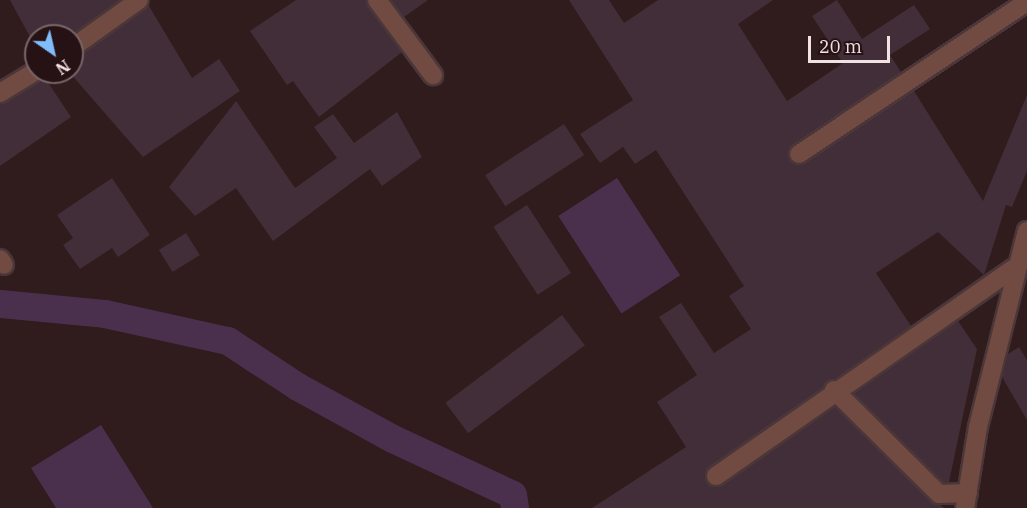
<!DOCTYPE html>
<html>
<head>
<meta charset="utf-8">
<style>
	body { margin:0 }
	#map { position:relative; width:1027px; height:508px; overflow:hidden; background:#301b1d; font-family:"IBM Plex Serif",serif }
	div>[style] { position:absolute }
	.water>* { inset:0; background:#4b304e; transform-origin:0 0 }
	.canal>* { height:28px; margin:-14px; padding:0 14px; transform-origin:14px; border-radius:14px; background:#4b304e }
	.building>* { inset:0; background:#422e38; transform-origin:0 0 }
	.roads { filter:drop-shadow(2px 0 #4b3739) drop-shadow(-2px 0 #4b3739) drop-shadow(0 2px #4b3739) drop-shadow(0 -2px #4b3739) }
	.minor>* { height:18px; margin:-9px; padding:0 9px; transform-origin:9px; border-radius:9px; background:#714b41 }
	span { translate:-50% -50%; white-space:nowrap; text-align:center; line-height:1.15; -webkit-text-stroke:4.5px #261114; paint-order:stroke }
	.north { position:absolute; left:24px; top:24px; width:60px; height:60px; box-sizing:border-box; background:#261114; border:2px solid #776567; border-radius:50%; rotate:146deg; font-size:16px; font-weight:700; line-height:24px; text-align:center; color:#f1e2e3 }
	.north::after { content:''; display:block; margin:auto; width:21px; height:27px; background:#81bdfa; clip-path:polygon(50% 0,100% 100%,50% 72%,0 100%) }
	.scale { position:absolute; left:808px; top:36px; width:82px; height:27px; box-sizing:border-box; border:3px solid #f1e2e3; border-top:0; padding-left:8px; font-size:18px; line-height:21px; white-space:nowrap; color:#f1e2e3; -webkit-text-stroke:4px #261114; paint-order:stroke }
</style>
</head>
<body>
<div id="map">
	<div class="water">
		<div style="left:617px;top:178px;width:116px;height:70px;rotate:57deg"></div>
		<div style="clip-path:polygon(101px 425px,153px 508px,56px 508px,31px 468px)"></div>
	</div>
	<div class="canal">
		<div style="left:0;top:304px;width:105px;rotate:5.4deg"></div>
		<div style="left:105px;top:314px;width:126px;rotate:12.4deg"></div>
		<div style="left:228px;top:341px;width:84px;rotate:33.3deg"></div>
		<div style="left:298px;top:387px;width:108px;rotate:28.7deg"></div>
		<div style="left:393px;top:439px;width:132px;rotate:25deg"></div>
		<div style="left:513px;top:495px;width:13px;rotate:81deg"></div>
	</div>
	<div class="building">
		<div style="clip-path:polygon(10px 0,120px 0,69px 36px,36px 36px,36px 48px)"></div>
		<div style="clip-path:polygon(296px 0,366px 0,402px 52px,319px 117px,293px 81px,287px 85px,250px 31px)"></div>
		<div style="clip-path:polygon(391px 0,428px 0,404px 17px)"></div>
		<div style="clip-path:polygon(569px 0,609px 0,624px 23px,658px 0,773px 0,738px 24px,787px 101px,843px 63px,812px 16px,837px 0,862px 39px,914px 5px,930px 29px,890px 55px,901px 72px,792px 145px,788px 155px,795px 164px,805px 163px,914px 91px,983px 201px,1027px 95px,1027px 171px,1012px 207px,1006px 205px,984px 275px,938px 232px,876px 273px,911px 326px,710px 467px,705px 476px,711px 486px,722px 485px,835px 407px,944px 508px,592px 508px,686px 447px,657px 402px,697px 375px,659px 317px,681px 303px,714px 353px,751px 329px,729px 296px,744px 286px,656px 150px,635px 164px,623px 147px,600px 163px,580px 134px,633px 100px)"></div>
		<div style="clip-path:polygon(149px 6px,192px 78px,219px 59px,240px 91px,143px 157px,70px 73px,55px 84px,49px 72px,72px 72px,72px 59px)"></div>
		<div style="clip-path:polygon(45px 78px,71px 117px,0 166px,0 104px)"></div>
		<div style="clip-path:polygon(236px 101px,295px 188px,337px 158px,314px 127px,333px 114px,354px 143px,397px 112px,422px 157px,382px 186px,370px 169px,273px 241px,236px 188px,195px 216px,169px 187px)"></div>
		<div style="left:564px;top:124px;width:37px;height:94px;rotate:57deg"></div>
		<div style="clip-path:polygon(112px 178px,150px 235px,118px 257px,112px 248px,80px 269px,63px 245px,73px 238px,57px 215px)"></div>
		<div style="left:527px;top:205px;width:81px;height:40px;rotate:57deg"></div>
		<div style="left:186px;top:233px;width:26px;height:32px;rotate:58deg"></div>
		<div style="left:562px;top:315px;width:38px;height:146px;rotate:53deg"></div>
		<div style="clip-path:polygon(958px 321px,977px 349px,949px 482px,943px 483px,854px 394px)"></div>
		<div style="clip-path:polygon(1019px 347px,1027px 360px,1027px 420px,1002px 377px,1008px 354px)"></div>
	</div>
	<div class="roads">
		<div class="minor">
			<div style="left:377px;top:0;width:94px;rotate:53.3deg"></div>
			<div style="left:72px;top:48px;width:82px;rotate:-35.6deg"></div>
			<div style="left:0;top:93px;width:42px;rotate:-31.4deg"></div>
			<div style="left:799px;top:154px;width:274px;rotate:-33.7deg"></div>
			<div style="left:0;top:259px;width:7px;rotate:56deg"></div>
			<div style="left:834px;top:390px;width:148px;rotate:44.7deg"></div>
			<div style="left:939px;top:494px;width:29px;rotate:-2deg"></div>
			<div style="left:716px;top:476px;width:363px;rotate:-34.9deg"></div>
			<div style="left:965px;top:508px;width:82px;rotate:-80.9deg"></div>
			<div style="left:978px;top:427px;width:202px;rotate:-76deg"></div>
		</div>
	</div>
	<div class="north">N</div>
	<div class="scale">20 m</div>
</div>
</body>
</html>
